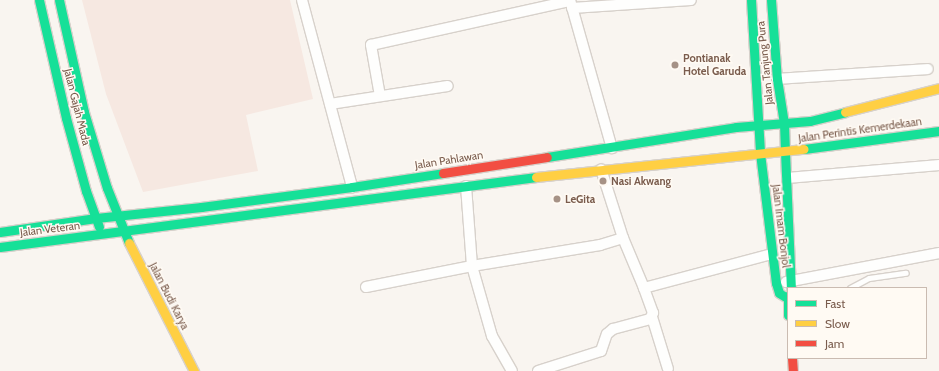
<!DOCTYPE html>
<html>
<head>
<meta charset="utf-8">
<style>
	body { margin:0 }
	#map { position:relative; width:939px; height:371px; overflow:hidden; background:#f9f5f0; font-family:Cabin,sans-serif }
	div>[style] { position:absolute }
	.commercial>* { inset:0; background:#f6e8e1 }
	.roads { filter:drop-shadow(1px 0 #d7d1cb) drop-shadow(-1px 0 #d7d1cb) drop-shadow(0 1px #d7d1cb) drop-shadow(0 -1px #d7d1cb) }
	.lane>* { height:5px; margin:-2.5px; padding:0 2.5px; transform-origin:2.5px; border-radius:2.5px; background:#fefefd }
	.street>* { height:10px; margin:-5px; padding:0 5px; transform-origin:5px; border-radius:5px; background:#fefefd }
	.fast>* { height:9px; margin:-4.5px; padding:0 4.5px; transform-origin:4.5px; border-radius:4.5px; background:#16e098 }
	.slow>* { height:9px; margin:-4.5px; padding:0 4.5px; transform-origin:4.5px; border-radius:4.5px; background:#ffcf43 }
	.jam>* { height:9px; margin:-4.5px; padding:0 4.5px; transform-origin:4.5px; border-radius:4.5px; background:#f24e42 }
	.dots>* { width:11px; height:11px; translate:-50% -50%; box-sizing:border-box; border:2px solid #fffaf3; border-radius:50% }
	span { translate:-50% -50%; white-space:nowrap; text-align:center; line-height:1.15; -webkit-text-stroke:3px #fffaf3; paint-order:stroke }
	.poi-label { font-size:11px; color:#7a5c4d; font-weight:700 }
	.left { translate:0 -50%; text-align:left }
	.street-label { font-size:11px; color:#7a5c4d }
	.legend { position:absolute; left:787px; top:287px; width:140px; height:72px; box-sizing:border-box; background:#fffaf3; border:1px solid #cabbb1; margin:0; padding:5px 7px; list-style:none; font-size:12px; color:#7a5c4d }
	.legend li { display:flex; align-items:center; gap:8px; height:20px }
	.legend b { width:20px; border:1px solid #cabbb1 }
</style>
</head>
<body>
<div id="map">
	<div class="commercial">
		<div style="clip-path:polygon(82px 0,290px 0,313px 99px,246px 115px,258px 171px,143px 192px,106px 94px)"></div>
	</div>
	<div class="roads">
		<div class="lane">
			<div style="left:850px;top:288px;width:21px;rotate:-28deg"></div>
			<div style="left:869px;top:278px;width:37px;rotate:-8deg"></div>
		</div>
		<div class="street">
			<div style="left:302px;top:0;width:194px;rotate:75deg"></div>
			<div style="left:570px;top:0;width:154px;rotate:74.2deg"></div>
			<div style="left:572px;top:8px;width:119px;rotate:-3.8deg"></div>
			<div style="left:777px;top:79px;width:151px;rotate:-3.8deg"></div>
			<div style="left:380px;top:96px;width:52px;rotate:-100deg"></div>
			<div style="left:371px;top:45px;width:204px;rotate:-12.5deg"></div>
			<div style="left:330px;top:104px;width:119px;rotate:-8.7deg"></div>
			<div style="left:787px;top:178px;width:153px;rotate:-4.9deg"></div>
			<div style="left:466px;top:186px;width:80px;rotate:85.7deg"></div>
			<div style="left:472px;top:266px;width:73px;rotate:74.1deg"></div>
			<div style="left:492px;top:336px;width:40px;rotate:60.3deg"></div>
			<div style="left:623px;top:238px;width:54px;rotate:67.2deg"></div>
			<div style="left:786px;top:282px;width:156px;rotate:-10.7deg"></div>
			<div style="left:366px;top:287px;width:108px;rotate:-11.2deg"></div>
			<div style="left:472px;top:266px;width:130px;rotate:-9.3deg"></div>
			<div style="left:600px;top:245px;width:24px;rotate:-17deg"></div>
			<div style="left:623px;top:238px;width:72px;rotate:-107.7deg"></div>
			<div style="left:652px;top:317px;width:54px;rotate:72.9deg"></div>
			<div style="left:538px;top:371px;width:66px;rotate:-17.6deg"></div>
			<div style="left:601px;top:351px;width:18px;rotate:-71deg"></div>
			<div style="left:607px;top:334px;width:8px;rotate:-40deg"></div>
			<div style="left:613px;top:329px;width:38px;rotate:-15deg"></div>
			<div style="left:650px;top:319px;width:7px;rotate:-63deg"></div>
			<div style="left:653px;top:313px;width:27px;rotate:-110deg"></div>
			<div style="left:644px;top:288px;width:132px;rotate:-14.9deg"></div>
		</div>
		<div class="fast">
			<div style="left:39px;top:0;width:121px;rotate:77.1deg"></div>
			<div style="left:66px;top:118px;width:76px;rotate:74.7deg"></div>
			<div style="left:86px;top:191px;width:38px;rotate:70deg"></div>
			<div style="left:59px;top:0;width:115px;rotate:77.4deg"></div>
			<div style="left:84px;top:112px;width:79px;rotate:73.2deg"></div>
			<div style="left:107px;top:188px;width:59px;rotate:68.2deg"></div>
			<div style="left:751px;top:0;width:153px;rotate:86.6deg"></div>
			<div style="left:771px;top:0;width:79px;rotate:85.7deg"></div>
			<div style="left:777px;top:79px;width:45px;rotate:81deg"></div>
			<div style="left:784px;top:123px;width:29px;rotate:88deg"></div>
			<div style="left:804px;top:149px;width:136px;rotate:-7.6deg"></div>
			<div style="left:785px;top:152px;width:136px;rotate:87.5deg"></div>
			<div style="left:760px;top:153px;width:131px;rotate:83deg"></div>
			<div style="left:776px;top:283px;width:10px;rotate:73deg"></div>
			<div style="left:779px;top:293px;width:9px;rotate:32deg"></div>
			<div style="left:547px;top:157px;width:191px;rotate:-9deg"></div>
			<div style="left:736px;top:127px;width:74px;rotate:-4.6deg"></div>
			<div style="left:810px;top:121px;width:36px;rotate:-14deg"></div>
			<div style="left:0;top:232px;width:97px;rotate:-8.3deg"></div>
			<div style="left:96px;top:218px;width:106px;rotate:-6deg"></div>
			<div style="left:201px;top:207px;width:152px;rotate:-7.5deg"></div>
			<div style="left:352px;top:187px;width:92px;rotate:-8.7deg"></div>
			<div style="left:0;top:247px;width:541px;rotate:-7.44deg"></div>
			<div style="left:788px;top:296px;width:19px;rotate:90deg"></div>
		</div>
		<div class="slow">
			<div style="left:845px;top:112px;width:97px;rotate:-14.3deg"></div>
			<div style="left:536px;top:177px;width:269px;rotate:-6deg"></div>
			<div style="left:129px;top:243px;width:144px;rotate:63.1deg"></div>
		</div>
		<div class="jam">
			<div style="left:443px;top:173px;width:105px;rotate:-8.7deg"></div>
			<div style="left:792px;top:358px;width:13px;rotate:86deg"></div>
		</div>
	</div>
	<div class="dots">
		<div style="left:675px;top:65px;background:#a69286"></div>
		<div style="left:603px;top:181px;background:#a69286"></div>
		<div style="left:557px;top:199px;background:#a69286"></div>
	</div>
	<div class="poi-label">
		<span class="left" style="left:683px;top:65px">Pontianak<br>Hotel Garuda</span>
		<span class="left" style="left:611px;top:181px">Nasi Akwang</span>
		<span class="left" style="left:565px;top:199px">LeGita</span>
	</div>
	<div class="street-label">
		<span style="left:765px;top:63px;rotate:-96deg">Jalan Tanjung Pura</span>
		<span style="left:77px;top:107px;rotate:76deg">Jalan Gajah Mada</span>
		<span style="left:860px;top:130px;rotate:-8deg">Jalan Perintis Kemerdekaan</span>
		<span style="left:449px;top:160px;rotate:-9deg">Jalan Pahlawan</span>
		<span style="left:781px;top:226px;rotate:83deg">Jalan Imam Bonjol</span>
		<span style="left:50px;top:229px;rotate:-7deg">Jalan Veteran</span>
		<span style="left:169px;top:296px;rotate:63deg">Jalan Budi Karya</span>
	</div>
	<ul class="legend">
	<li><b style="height:5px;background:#16e098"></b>Fast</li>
	<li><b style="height:5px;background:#ffcf43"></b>Slow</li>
	<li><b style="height:5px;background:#f24e42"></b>Jam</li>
	</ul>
</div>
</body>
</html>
